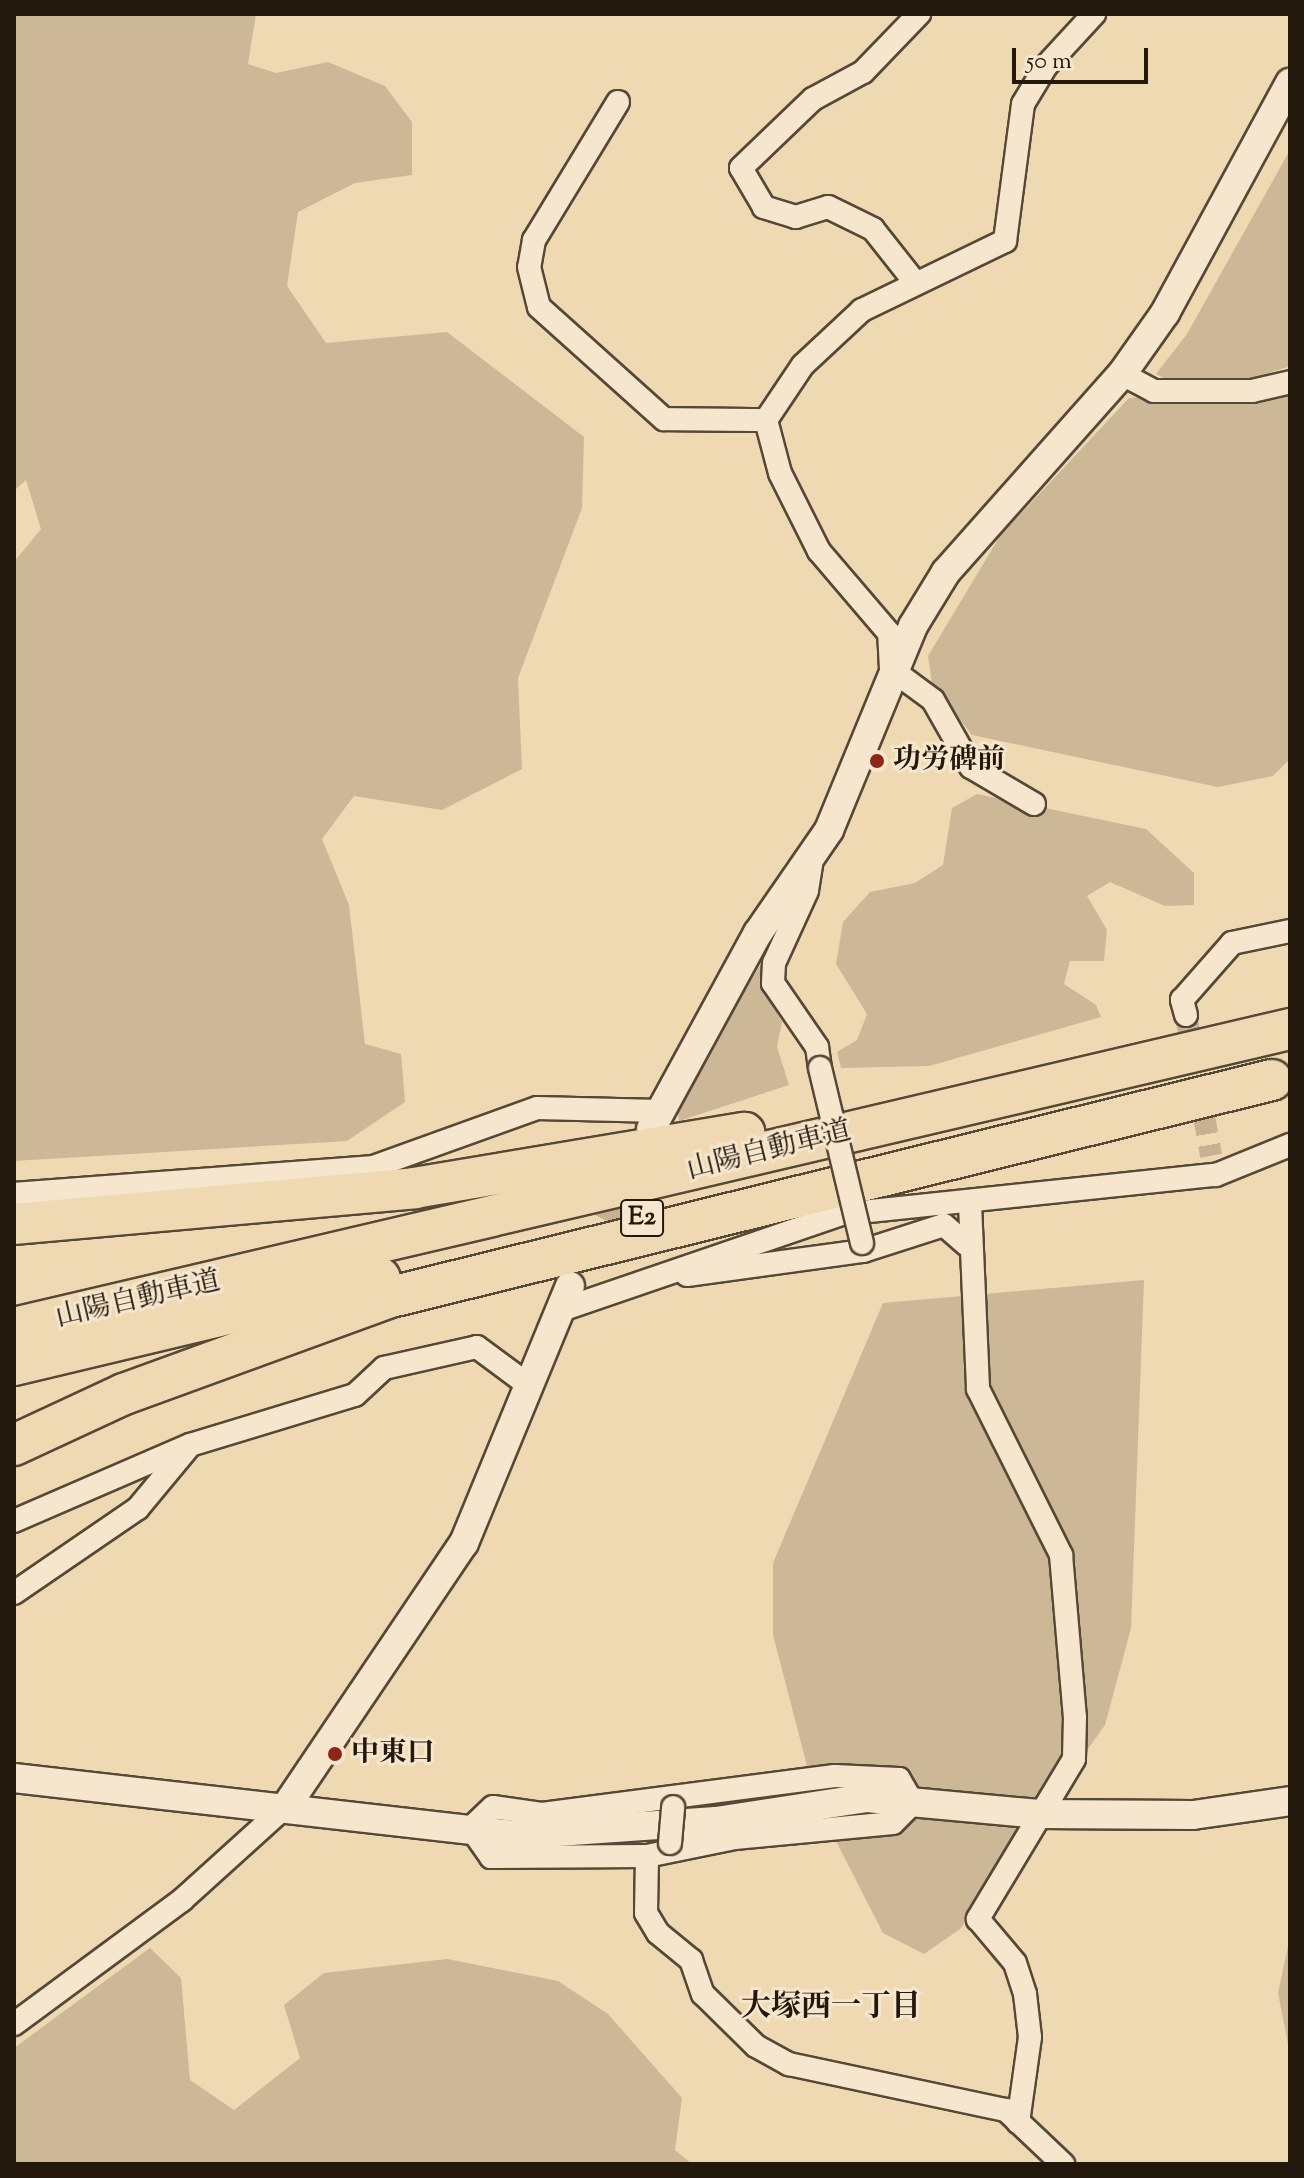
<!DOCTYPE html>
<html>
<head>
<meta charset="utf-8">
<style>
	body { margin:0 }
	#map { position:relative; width:1304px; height:2178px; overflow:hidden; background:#efd9b2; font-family:"Sorts Mill Goudy","Noto Serif JP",serif }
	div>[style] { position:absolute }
	.green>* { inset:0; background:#ccb896 }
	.minor-tunnel>* { height:22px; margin-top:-11px; transform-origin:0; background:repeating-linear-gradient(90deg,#c6b291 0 22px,transparent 0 33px) }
	.tertiary-tunnel>* { height:28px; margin-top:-14px; transform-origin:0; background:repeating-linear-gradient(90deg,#c6b291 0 28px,transparent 0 42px) }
	.roads { filter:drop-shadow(2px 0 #554836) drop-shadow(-2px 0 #554836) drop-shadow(0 2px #554836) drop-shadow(0 -2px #554836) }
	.minor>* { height:22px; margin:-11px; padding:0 11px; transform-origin:11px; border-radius:11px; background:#f5e6cd }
	.tertiary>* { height:28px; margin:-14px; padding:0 14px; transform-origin:14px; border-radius:14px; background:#f5e6cd }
	.motorway>* { height:40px; margin:-20px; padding:0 20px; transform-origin:20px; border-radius:20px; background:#efd9b2 }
	.bridges { filter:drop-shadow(2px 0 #554836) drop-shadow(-2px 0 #554836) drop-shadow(0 2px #554836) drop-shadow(0 -2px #554836) }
	.minor-bridge>* { height:22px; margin:-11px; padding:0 11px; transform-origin:11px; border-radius:11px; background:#f5e6cd }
	.dots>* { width:22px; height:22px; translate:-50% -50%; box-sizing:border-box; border:4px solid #f5e6cd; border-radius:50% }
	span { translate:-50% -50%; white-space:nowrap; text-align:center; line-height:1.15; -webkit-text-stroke:6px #f5e6cd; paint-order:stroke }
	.shield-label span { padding:2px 6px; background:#f5e6cd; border:2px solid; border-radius:6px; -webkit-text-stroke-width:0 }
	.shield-label { font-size:26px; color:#22180c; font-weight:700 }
	.poi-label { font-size:28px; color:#22180c; font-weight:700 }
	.left { translate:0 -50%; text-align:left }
	.street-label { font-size:28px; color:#22180c }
	.neighbourhood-label { font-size:30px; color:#22180c; font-weight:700 }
	.frame { position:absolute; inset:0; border:16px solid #22180c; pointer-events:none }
	.scale { position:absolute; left:1012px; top:48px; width:136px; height:36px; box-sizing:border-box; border:4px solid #22180c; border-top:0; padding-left:10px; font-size:24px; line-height:28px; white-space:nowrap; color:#22180c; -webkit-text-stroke:6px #f5e6cd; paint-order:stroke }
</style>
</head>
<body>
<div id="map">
	<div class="green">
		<div style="clip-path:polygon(14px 14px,256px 14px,248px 64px,276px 73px,328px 62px,385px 86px,412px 122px,412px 175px,355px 183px,298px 212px,287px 286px,326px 343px,447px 332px,584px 437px,582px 508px,518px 678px,522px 769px,442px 810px,354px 796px,322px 839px,349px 905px,365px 1044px,401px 1054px,405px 1102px,347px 1141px,14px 1161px,14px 562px,41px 529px,26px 480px,14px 491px)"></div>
		<div style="clip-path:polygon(1290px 150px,1290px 366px,1246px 381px,1169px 381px,1156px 374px,1187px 334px)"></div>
		<div style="clip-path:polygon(1290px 390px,1290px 759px,1273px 776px,1218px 787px,972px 735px,932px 683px,928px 656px,1000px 536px,1129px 398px)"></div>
		<div style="clip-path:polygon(977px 794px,1146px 829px,1194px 873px,1194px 905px,1165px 906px,1110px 882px,1087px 896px,1107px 930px,1104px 961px,1070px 961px,1064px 984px,1096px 1005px,1101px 1017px,929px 1066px,841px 1068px,837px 1052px,857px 1040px,867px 1014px,836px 964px,843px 922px,870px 892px,915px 883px,943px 865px,952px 808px)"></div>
		<div style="clip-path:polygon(762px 962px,763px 990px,782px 1022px,777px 1047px,789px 1085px,679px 1121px,677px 1105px)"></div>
		<div style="clip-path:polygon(1144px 1280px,1131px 1628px,1105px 1725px,960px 1929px,924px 1954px,883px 1933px,817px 1804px,773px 1635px,773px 1563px,883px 1303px)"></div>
		<div style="clip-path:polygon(1290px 1937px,1290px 2054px,1278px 1993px)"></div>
		<div style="clip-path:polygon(150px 1948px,181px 1978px,190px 2080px,234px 2110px,300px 2058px,284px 2005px,324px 1973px,447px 1959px,558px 1981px,608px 2014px,682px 2098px,675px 2150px,692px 2164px,14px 2164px,14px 2048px)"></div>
	</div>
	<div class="minor-tunnel">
		<div style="left:1186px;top:1015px;width:143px;rotate:79.9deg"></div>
	</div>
	<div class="tertiary-tunnel">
		<div style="left:585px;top:1257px;width:91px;rotate:-63.2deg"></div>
	</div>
	<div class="roads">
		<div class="minor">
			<div style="left:618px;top:102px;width:162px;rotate:121.3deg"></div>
			<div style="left:534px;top:240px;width:27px;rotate:100deg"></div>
			<div style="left:529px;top:267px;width:41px;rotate:76deg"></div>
			<div style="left:539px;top:307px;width:168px;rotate:41.9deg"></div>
			<div style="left:664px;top:419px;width:102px;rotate:0.6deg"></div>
			<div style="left:914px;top:281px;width:66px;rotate:-128.3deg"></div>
			<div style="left:873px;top:229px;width:50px;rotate:-153.9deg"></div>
			<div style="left:828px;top:207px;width:34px;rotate:163deg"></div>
			<div style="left:796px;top:217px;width:34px;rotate:-163deg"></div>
			<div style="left:764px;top:207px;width:45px;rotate:-120.5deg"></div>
			<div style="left:741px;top:168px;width:100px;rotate:-43.8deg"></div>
			<div style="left:813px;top:99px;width:57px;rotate:-28.4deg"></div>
			<div style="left:863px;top:72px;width:81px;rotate:-46deg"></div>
			<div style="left:1122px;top:374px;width:36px;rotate:28deg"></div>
			<div style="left:1154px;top:391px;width:98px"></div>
			<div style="left:1252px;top:391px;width:39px;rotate:-13deg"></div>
			<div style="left:1034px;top:804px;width:73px;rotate:-149.6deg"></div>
			<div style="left:971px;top:767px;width:77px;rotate:-119.6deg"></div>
			<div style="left:933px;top:700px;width:52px;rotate:-143.6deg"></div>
			<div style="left:891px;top:669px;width:36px;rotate:-93deg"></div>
			<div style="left:889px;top:633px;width:108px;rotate:-130.5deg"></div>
			<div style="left:819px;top:551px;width:87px;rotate:-116.6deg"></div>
			<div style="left:780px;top:473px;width:55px;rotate:-104.8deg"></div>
			<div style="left:766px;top:420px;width:66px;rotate:-56.1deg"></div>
			<div style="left:803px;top:365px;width:81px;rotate:-43deg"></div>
			<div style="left:862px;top:310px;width:159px;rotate:-25.8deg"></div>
			<div style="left:1005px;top:241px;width:138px;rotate:-82.5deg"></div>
			<div style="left:1023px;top:104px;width:44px;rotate:-58.8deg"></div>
			<div style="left:1046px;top:66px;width:71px;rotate:-47.3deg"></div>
			<div style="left:812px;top:859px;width:32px;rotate:99deg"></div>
			<div style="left:807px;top:891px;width:79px;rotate:114.6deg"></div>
			<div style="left:774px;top:963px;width:20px;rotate:93deg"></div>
			<div style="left:773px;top:983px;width:78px;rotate:55.5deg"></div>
			<div style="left:817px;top:1047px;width:21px;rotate:82deg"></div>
			<div style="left:1186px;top:1015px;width:16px;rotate:-105deg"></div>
			<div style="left:1182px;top:1000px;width:76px;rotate:-48.7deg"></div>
			<div style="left:1232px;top:943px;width:59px;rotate:-11.7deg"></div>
			<div style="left:14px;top:1194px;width:360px;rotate:-4.3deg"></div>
			<div style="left:373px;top:1167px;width:174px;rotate:-19.8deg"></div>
			<div style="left:537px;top:1108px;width:123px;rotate:1.4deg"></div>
			<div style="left:970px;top:1204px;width:185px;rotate:87.5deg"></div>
			<div style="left:978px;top:1389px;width:186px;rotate:63.4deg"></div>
			<div style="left:1061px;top:1555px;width:163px;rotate:85.1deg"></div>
			<div style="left:1075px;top:1717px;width:42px;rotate:91.4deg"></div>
			<div style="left:1074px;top:1759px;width:187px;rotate:121deg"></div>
			<div style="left:978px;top:1919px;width:57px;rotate:49.9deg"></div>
			<div style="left:1015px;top:1963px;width:33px;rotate:72deg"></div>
			<div style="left:1025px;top:1994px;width:43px;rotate:83.4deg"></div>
			<div style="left:1030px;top:2037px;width:86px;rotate:98deg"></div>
			<div style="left:687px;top:1275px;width:178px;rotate:-7.8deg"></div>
			<div style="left:863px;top:1251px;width:85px;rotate:-17.8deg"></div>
			<div style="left:944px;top:1225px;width:30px;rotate:41deg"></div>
			<div style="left:561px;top:1310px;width:297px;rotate:-18.9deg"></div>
			<div style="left:842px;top:1214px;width:376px;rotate:-6deg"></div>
			<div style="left:1216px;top:1175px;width:80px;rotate:-22.1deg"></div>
			<div style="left:14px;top:1521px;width:192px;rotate:-23.4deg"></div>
			<div style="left:190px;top:1445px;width:172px;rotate:-16.9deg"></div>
			<div style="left:355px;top:1395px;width:40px;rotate:-43deg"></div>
			<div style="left:384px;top:1368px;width:95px;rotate:-12.7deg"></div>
			<div style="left:477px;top:1347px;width:67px;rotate:36.5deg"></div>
			<div style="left:14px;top:1593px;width:150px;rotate:-34.4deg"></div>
			<div style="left:138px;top:1508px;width:77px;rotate:-50.3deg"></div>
			<div style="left:835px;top:1776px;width:64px;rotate:2.7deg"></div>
			<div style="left:899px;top:1779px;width:28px;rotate:60deg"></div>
			<div style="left:913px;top:1803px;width:28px;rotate:135deg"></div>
			<div style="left:893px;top:1823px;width:159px;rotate:174.6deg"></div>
			<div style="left:735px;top:1838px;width:90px;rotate:168.4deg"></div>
			<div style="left:647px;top:1856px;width:156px;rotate:179.6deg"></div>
			<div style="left:491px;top:1857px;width:35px;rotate:-125deg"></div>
			<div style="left:471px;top:1828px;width:30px;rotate:-44deg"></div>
			<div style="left:493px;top:1807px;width:49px;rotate:8.1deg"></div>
			<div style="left:542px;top:1814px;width:295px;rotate:-7.4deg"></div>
			<div style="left:647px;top:1856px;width:57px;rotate:91deg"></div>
			<div style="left:646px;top:1913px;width:23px;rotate:59deg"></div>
			<div style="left:658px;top:1933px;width:43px;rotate:39.3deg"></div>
			<div style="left:691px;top:1960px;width:36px;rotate:71deg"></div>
			<div style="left:703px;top:1994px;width:74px;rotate:44.5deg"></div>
			<div style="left:756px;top:2046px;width:38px;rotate:29deg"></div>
			<div style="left:789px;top:2064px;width:222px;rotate:12deg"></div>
			<div style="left:1006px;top:2110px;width:79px;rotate:43.5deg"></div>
			<div style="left:14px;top:2024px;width:209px;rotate:-36.4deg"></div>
			<div style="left:182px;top:1900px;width:142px;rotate:-42.1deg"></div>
		</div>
		<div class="tertiary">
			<div style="left:651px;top:1129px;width:223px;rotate:-61.4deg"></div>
			<div style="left:758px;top:933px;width:125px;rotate:-55.4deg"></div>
			<div style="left:829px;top:830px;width:221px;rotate:-67.6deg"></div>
			<div style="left:913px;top:626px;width:63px;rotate:-58.6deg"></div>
			<div style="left:946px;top:572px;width:265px;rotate:-48.4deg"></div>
			<div style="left:1122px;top:374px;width:75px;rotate:-54.8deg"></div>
			<div style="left:1165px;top:313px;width:262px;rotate:-61.5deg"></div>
			<div style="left:14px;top:1778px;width:503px;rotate:6.5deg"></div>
			<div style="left:514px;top:1835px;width:202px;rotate:-4deg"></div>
			<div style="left:716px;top:1821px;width:153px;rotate:-8.7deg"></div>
			<div style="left:867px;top:1798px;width:173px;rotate:5.3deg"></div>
			<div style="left:1039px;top:1814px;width:154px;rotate:0.4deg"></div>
			<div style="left:1193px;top:1815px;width:98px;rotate:-8.2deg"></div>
			<div style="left:287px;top:1805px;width:316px;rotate:-56deg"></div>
			<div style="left:464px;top:1543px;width:278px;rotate:-67.6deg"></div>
		</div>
		<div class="motorway">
			<div style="left:14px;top:1224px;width:402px;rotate:-5.1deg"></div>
			<div style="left:414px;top:1188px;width:335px;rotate:-9.5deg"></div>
			<div style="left:14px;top:1328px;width:1311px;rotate:-13.19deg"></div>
			<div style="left:14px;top:1365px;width:376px;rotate:-13.4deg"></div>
			<div style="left:14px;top:1445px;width:121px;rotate:-24.9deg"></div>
			<div style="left:124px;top:1394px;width:284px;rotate:-20deg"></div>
			<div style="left:391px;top:1297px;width:907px;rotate:-13.84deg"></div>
		</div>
	</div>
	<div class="bridges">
		<div class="minor-bridge">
			<div style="left:820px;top:1068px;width:180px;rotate:76.5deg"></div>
			<div style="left:670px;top:1843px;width:36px;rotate:-85deg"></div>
		</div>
	</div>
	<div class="dots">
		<div style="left:877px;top:761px;background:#8f2418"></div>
		<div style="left:335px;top:1754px;background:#8f2418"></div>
	</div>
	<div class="shield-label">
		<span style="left:642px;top:1218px">E2</span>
	</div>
	<div class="poi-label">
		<span class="left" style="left:893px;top:761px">功労碑前</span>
		<span class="left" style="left:351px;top:1754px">中東口</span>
	</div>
	<div class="street-label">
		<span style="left:769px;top:1151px;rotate:-14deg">山陽自動車道</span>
		<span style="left:138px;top:1300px;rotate:-13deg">山陽自動車道</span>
	</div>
	<div class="neighbourhood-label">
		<span style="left:831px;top:2008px">大塚西一丁目</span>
	</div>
	<div class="frame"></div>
	<div class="scale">50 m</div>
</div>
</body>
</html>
